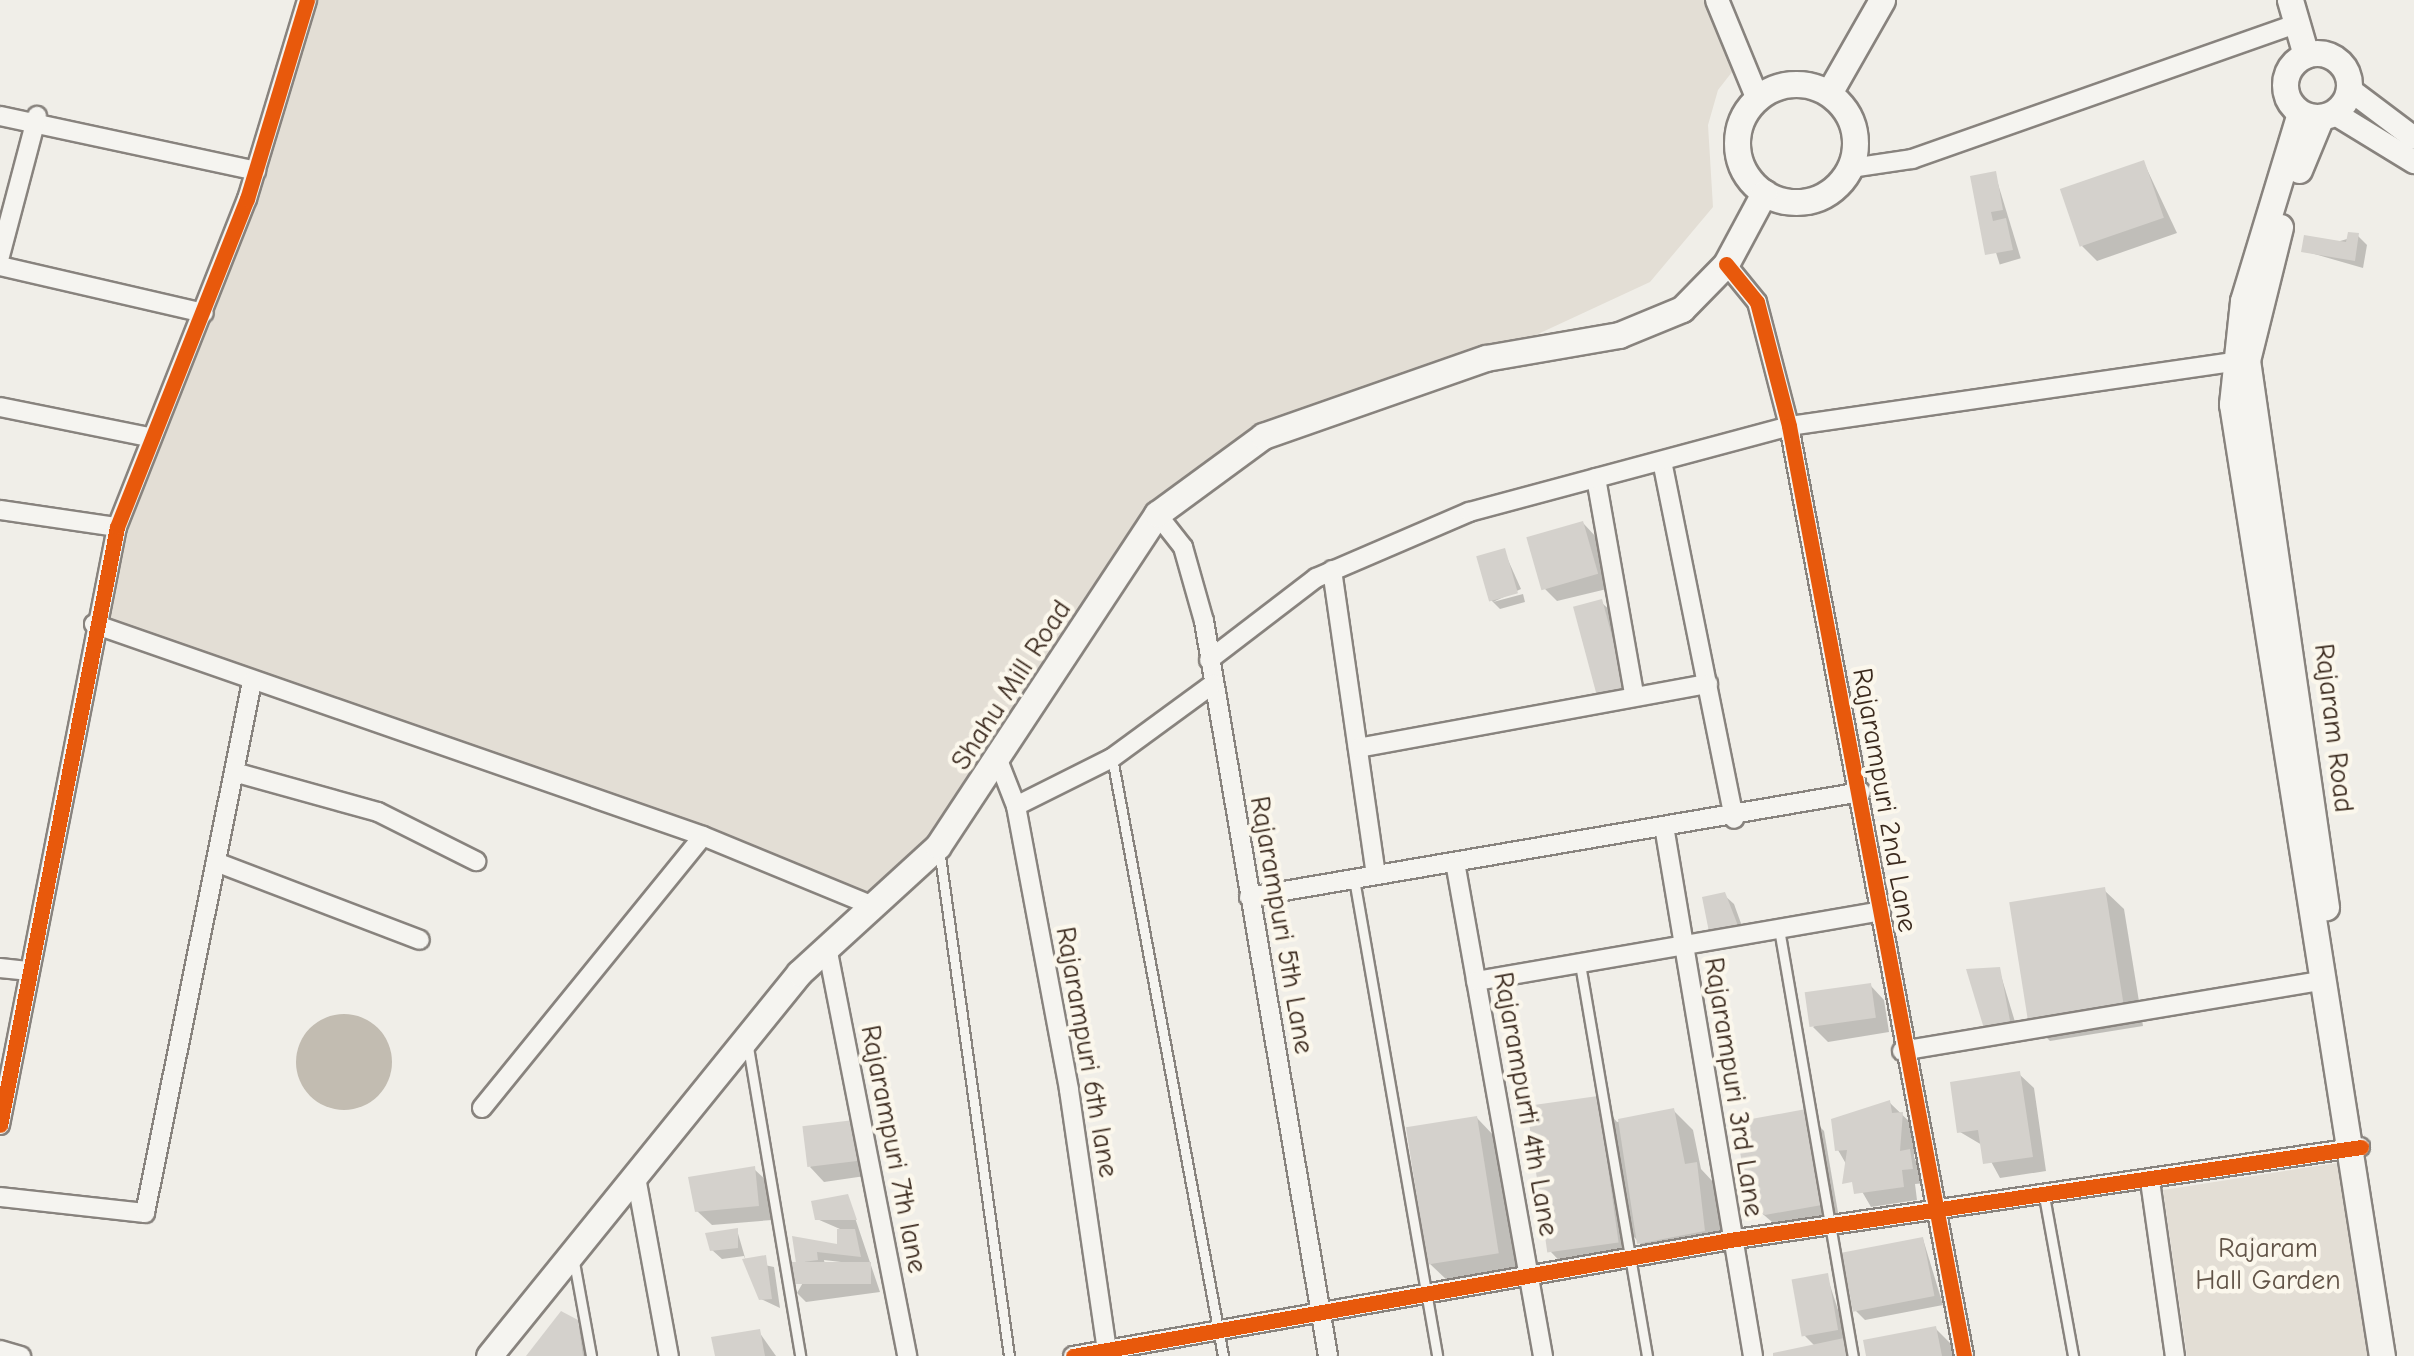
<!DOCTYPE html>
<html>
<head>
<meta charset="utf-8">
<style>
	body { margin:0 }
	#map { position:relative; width:2414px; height:1356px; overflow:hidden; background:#f0eee8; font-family:"Comic Neue",sans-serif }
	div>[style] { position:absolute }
	.built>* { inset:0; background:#e3ded5 }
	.water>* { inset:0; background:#c2bcb1 }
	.round { border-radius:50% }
	.shadow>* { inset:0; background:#0003; transform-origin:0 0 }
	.building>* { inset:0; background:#d4d1cc; transform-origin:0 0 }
	.roads { filter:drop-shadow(2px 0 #88837e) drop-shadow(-2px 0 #88837e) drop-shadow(0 2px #88837e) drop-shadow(0 -2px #88837e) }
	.service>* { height:9px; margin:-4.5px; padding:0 4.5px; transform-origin:4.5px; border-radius:4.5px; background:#f5f4f0 }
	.minor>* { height:18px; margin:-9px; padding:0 9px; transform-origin:9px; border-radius:9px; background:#f5f4f0 }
	.tertiary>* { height:22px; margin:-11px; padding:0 11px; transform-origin:11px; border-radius:11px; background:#f5f4f0 }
	.secondary>* { height:25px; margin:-12.5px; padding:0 12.5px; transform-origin:12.5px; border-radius:12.5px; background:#f5f4f0 }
	.secondary>.ring { margin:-12.5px; padding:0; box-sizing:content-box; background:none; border:25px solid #f5f4f0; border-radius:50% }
	.cycleway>* { height:15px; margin:-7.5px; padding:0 7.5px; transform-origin:7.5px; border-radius:7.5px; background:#e8590c }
	span { translate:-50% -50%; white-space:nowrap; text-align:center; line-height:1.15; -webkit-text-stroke:9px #fbf7ec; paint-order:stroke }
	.street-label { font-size:28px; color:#3b2a1e }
	.park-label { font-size:28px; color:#625448 }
</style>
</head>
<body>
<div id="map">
	<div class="built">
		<div style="clip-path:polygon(306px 0,1717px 0,1739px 63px,1718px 90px,1708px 125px,1713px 207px,1650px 282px,1486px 358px,1263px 436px,1164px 509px,978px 792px,870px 905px,94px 624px)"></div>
		<div style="clip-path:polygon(2343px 1162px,2377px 1356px,2187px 1356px,2163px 1190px)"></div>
	</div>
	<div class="water">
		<div class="round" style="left:296px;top:1014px;width:96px;height:96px"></div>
	</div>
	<div class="shadow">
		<div style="clip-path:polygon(2144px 163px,2177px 233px,2097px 261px,2082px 246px)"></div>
		<div style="left:1995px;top:174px;width:88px;height:22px;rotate:73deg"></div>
		<div style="clip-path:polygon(2358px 236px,2367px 245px,2363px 268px,2304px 251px)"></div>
		<div style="clip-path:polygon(1583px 523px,1597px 538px,1611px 588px,1557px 601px,1543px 587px)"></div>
		<div style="clip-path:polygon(1504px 551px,1521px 589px,1493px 602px,1491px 600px)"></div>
		<div style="clip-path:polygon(1523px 594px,1525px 602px,1500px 609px,1493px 602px)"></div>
		<div style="clip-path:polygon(1601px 602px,1616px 616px,1639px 703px,1614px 710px)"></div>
		<div style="clip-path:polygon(2104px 890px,2124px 909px,2143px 1026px,2050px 1041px,2031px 1022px)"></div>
		<div style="clip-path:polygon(1724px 895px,1734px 904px,1747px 940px,1705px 898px)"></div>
		<div style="clip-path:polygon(1999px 969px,2019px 1035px,1996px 1040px)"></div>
		<div style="clip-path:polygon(1870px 985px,1884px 1000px,1889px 1032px,1828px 1042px,1813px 1027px)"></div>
		<div style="clip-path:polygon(2019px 1074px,2034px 1088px,2046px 1171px,2000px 1178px,1982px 1145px,1960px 1132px)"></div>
		<div style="clip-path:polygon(1597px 1099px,1617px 1122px,1674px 1111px,1693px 1130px,1701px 1169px,1715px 1184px,1724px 1250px,1659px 1262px,1634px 1237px,1637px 1262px,1570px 1272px,1551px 1252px)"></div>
		<div style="clip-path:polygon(1889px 1102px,1916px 1128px,1914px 1157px,1926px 1183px,1915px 1184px,1917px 1200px,1871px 1207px,1838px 1150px)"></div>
		<div style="clip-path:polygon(1805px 1112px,1824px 1131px,1840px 1224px,1786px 1234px,1751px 1204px)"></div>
		<div style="clip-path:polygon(1477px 1118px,1496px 1138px,1517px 1271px,1449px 1282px,1429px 1263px)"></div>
		<div style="clip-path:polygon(853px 1123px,872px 1175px,824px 1182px,810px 1167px)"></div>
		<div style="clip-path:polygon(754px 1169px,769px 1183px,772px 1220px,712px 1225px,697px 1211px)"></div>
		<div style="clip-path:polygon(evenodd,848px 1197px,880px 1292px,806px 1302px,797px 1293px,809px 1272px,795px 1240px,840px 1247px,840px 1229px,817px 1219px,848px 1197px,824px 1260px,858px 1264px,826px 1270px,824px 1260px)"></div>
		<div style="clip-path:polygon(737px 1230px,746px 1261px,774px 1267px,780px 1308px,761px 1299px,744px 1256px,722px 1259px,712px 1250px)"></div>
		<div style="clip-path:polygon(1923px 1239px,1943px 1305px,1865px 1320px,1856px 1311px)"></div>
		<div style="clip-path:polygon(1827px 1276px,1853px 1356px,1776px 1356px,1816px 1347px,1805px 1336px)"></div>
		<div style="clip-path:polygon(576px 1322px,598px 1356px,529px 1356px)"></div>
		<div style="clip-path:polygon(1936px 1329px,1963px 1356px,1868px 1356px)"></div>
		<div style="clip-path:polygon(759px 1332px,776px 1356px,718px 1356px)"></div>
	</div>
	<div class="building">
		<div style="left:2144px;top:160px;width:61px;height:89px;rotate:71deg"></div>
		<div style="clip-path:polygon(1996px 171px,2003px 210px,1991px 212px,1993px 221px,2006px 218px,2013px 250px,1985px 255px,1970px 176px)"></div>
		<div style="clip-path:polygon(2348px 232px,2359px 233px,2355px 261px,2301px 252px,2304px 235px,2346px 242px)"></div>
		<div style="left:1583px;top:521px;width:55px;height:59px;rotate:74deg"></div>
		<div style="left:1505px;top:548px;width:47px;height:30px;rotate:74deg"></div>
		<div style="left:1602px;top:599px;width:93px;height:30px;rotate:75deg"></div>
		<div style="left:2105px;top:887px;width:122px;height:97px;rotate:81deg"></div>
		<div style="clip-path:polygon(1725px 892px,1740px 931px,1710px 937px,1702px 897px)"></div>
		<div style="clip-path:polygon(2000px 967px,2011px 1026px,1985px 1032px,1966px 969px)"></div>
		<div style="left:1871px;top:983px;width:35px;height:67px;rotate:82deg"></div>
		<div style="clip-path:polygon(2020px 1071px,2033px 1157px,1983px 1164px,1978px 1130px,1957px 1133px,1950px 1082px)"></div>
		<div style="left:1598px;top:1096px;width:148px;height:72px;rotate:82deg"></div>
		<div style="clip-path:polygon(1890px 1100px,1892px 1113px,1903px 1112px,1900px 1151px,1910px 1149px,1913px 1169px,1902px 1170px,1904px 1187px,1854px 1194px,1852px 1182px,1842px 1184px,1847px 1150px,1835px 1151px,1831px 1119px)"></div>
		<div style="clip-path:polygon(1674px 1108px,1685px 1164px,1697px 1162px,1705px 1231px,1637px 1244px,1618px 1119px)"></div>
		<div style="clip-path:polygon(1806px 1109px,1822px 1205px,1765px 1215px,1749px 1205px,1735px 1122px)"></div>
		<div style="left:1477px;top:1116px;width:139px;height:72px;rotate:81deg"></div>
		<div style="left:854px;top:1120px;width:41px;height:52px;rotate:83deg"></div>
		<div style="clip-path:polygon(755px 1166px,759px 1206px,695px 1212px,688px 1177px)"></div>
		<div style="clip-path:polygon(848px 1194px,857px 1220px,815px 1220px,811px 1201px)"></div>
		<div style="clip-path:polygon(738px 1228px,738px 1248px,710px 1251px,705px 1233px)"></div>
		<div style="clip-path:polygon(837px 1229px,855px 1229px,861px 1257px,817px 1252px,818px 1260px,796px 1263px,792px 1236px,837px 1244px)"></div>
		<div style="left:1923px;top:1237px;width:60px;height:83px;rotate:79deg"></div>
		<div style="clip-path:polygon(766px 1255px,772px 1299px,759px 1300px,742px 1259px)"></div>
		<div style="left:871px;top:1262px;width:22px;height:80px;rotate:90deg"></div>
		<div style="left:1828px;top:1273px;width:58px;height:37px;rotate:80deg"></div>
		<div style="clip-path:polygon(561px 1311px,578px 1320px,583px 1356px,526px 1356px)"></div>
		<div style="clip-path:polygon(1936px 1326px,1942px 1356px,1866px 1356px,1863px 1340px)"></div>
		<div style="clip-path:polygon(760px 1329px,765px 1356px,715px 1356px,711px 1337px)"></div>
		<div style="clip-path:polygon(1844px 1338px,1847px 1356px,1773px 1356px,1773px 1353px)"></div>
	</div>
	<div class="roads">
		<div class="service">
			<div style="left:1112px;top:758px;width:608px;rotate:79.48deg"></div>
			<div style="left:939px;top:849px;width:512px;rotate:82.14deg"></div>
			<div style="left:1354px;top:879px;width:484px;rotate:80.1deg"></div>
			<div style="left:1779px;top:929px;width:433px;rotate:80.2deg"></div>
			<div style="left:1580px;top:964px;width:398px;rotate:80.3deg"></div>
			<div style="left:748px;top:1047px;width:313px;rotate:80.4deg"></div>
			<div style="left:2044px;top:1196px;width:163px;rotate:79.7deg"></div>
			<div style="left:574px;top:1262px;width:96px;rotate:79.7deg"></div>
		</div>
		<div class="minor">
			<div style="left:0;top:116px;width:262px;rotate:12.1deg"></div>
			<div style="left:1851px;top:168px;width:62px;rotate:-8.4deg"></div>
			<div style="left:1912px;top:159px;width:406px;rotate:-19.4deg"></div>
			<div style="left:0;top:256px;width:145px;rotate:-75.2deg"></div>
			<div style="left:1726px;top:264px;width:49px;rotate:50.8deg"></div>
			<div style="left:1757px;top:302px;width:128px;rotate:75.5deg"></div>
			<div style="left:1789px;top:426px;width:946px;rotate:79.34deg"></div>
			<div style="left:0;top:266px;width:209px;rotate:13deg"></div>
			<div style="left:0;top:407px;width:152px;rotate:11.4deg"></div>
			<div style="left:1662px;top:461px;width:365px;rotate:78.6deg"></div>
			<div style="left:1596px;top:478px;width:218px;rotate:80deg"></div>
			<div style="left:0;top:510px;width:118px;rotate:8.3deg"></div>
			<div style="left:1157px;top:514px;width:42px;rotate:51.8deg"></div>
			<div style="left:1183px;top:547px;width:77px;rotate:74.2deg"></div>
			<div style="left:1204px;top:621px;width:745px;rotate:80.42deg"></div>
			<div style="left:1332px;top:570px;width:308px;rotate:81.8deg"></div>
			<div style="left:94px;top:624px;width:645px;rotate:19.19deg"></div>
			<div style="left:703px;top:836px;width:181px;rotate:22.4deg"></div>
			<div style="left:1209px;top:660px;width:135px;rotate:-37.5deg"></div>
			<div style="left:1316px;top:578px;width:167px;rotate:-23.3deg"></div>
			<div style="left:1469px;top:512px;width:331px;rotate:-15deg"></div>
			<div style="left:1789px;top:426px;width:461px;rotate:-8.2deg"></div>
			<div style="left:1358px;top:748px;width:356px;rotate:-10.4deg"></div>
			<div style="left:998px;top:760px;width:49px;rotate:68.6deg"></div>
			<div style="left:1016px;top:806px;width:289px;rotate:79.4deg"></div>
			<div style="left:1069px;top:1090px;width:269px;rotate:81.7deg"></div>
			<div style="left:234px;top:772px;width:149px;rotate:15.5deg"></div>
			<div style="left:378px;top:812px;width:110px;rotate:26.6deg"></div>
			<div style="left:1016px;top:806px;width:107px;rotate:-26.6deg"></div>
			<div style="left:1112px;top:758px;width:125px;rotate:-36.2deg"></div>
			<div style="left:1664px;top:826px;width:537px;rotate:80.47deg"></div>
			<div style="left:216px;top:862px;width:218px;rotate:20.9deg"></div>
			<div style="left:1455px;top:862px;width:502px;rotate:79.9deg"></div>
			<div style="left:1249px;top:897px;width:621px;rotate:-9.74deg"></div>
			<div style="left:828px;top:952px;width:412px;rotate:78.9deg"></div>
			<div style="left:0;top:968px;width:30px;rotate:6deg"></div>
			<div style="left:1476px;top:981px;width:411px;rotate:-9.8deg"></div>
			<div style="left:1902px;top:1051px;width:423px;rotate:-9.5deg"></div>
			<div style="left:482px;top:1108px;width:350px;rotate:-50.9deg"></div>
			<div style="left:0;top:1125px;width:609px;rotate:-78.93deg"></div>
			<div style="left:117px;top:527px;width:353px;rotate:-68.4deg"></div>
			<div style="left:247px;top:199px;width:208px;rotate:-73.2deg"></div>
			<div style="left:636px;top:1177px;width:182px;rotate:79.6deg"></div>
			<div style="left:2150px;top:1181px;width:177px;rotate:81.9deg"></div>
			<div style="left:0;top:1197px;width:146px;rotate:6.3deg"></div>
			<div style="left:145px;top:1213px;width:542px;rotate:-78.61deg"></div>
			<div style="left:0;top:1350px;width:22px;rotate:16deg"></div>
			<div style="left:1073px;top:1356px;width:667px;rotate:-10.01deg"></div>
			<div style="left:1730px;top:1240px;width:637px;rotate:-8.4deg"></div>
		</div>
		<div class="tertiary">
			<div style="left:1717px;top:0;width:105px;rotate:67.6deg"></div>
			<div style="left:2349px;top:89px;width:81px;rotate:37deg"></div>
			<div style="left:2334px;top:113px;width:94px;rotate:31.5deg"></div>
		</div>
		<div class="secondary">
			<div style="left:2290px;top:0;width:57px;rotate:73.8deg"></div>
			<div class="ring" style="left:2285px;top:53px;width:39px;height:39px"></div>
			<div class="ring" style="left:1737px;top:84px;width:93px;height:93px"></div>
			<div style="left:1829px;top:93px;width:107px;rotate:-60.3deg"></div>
			<div style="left:2300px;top:113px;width:196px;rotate:106.9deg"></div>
			<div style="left:2243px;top:301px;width:104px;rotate:96.1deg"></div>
			<div style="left:2232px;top:404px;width:964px;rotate:81.05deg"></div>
			<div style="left:2299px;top:170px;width:57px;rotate:-67.5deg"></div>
			<div style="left:2280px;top:227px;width:137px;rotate:103.9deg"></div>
			<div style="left:2247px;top:360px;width:553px;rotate:81.78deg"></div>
			<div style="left:489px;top:1356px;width:493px;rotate:-51deg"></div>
			<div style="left:799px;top:973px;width:188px;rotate:-42.4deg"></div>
			<div style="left:938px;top:846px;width:398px;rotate:-56.6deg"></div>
			<div style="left:1157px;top:514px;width:132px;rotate:-36.3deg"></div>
			<div style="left:1263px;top:436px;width:236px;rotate:-19.3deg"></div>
			<div style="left:1486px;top:358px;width:135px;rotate:-9.8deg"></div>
			<div style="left:1619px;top:335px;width:68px;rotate:-22.4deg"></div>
			<div style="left:1682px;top:309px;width:63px;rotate:-45.6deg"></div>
			<div style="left:1726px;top:264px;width:81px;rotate:-61.8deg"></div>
		</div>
	</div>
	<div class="cycleway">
		<div style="left:1726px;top:264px;width:49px;rotate:50.8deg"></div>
		<div style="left:1757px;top:302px;width:128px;rotate:75.5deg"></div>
		<div style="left:1789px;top:426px;width:946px;rotate:79.34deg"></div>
		<div style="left:0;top:1125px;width:609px;rotate:-78.93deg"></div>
		<div style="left:117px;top:527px;width:353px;rotate:-68.4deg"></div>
		<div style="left:247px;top:199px;width:208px;rotate:-73.2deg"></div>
		<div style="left:1073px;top:1356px;width:667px;rotate:-10.01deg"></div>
		<div style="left:1730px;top:1240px;width:638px;rotate:-8.38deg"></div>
	</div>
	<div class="street-label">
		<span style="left:1011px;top:685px;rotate:-57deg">Shahu Mill Road</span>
		<span style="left:2334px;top:728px;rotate:83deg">Rajaram Road</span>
		<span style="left:1885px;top:800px;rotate:80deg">Rajarampuri 2nd Lane</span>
		<span style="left:1282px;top:925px;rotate:80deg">Rajarampuri 5th Lane</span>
		<span style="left:1087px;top:1052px;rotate:80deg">Rajarampuri 6th lane</span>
		<span style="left:1734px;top:1087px;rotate:81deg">Rajarampuri 3rd Lane</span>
		<span style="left:1526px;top:1104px;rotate:80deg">Rajarampurti 4th Lane</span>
		<span style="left:894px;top:1149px;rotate:79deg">Rajarampuri 7th lane</span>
	</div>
	<div class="park-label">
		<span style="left:2268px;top:1264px">Rajaram<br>Hall Garden</span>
	</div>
</div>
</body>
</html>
